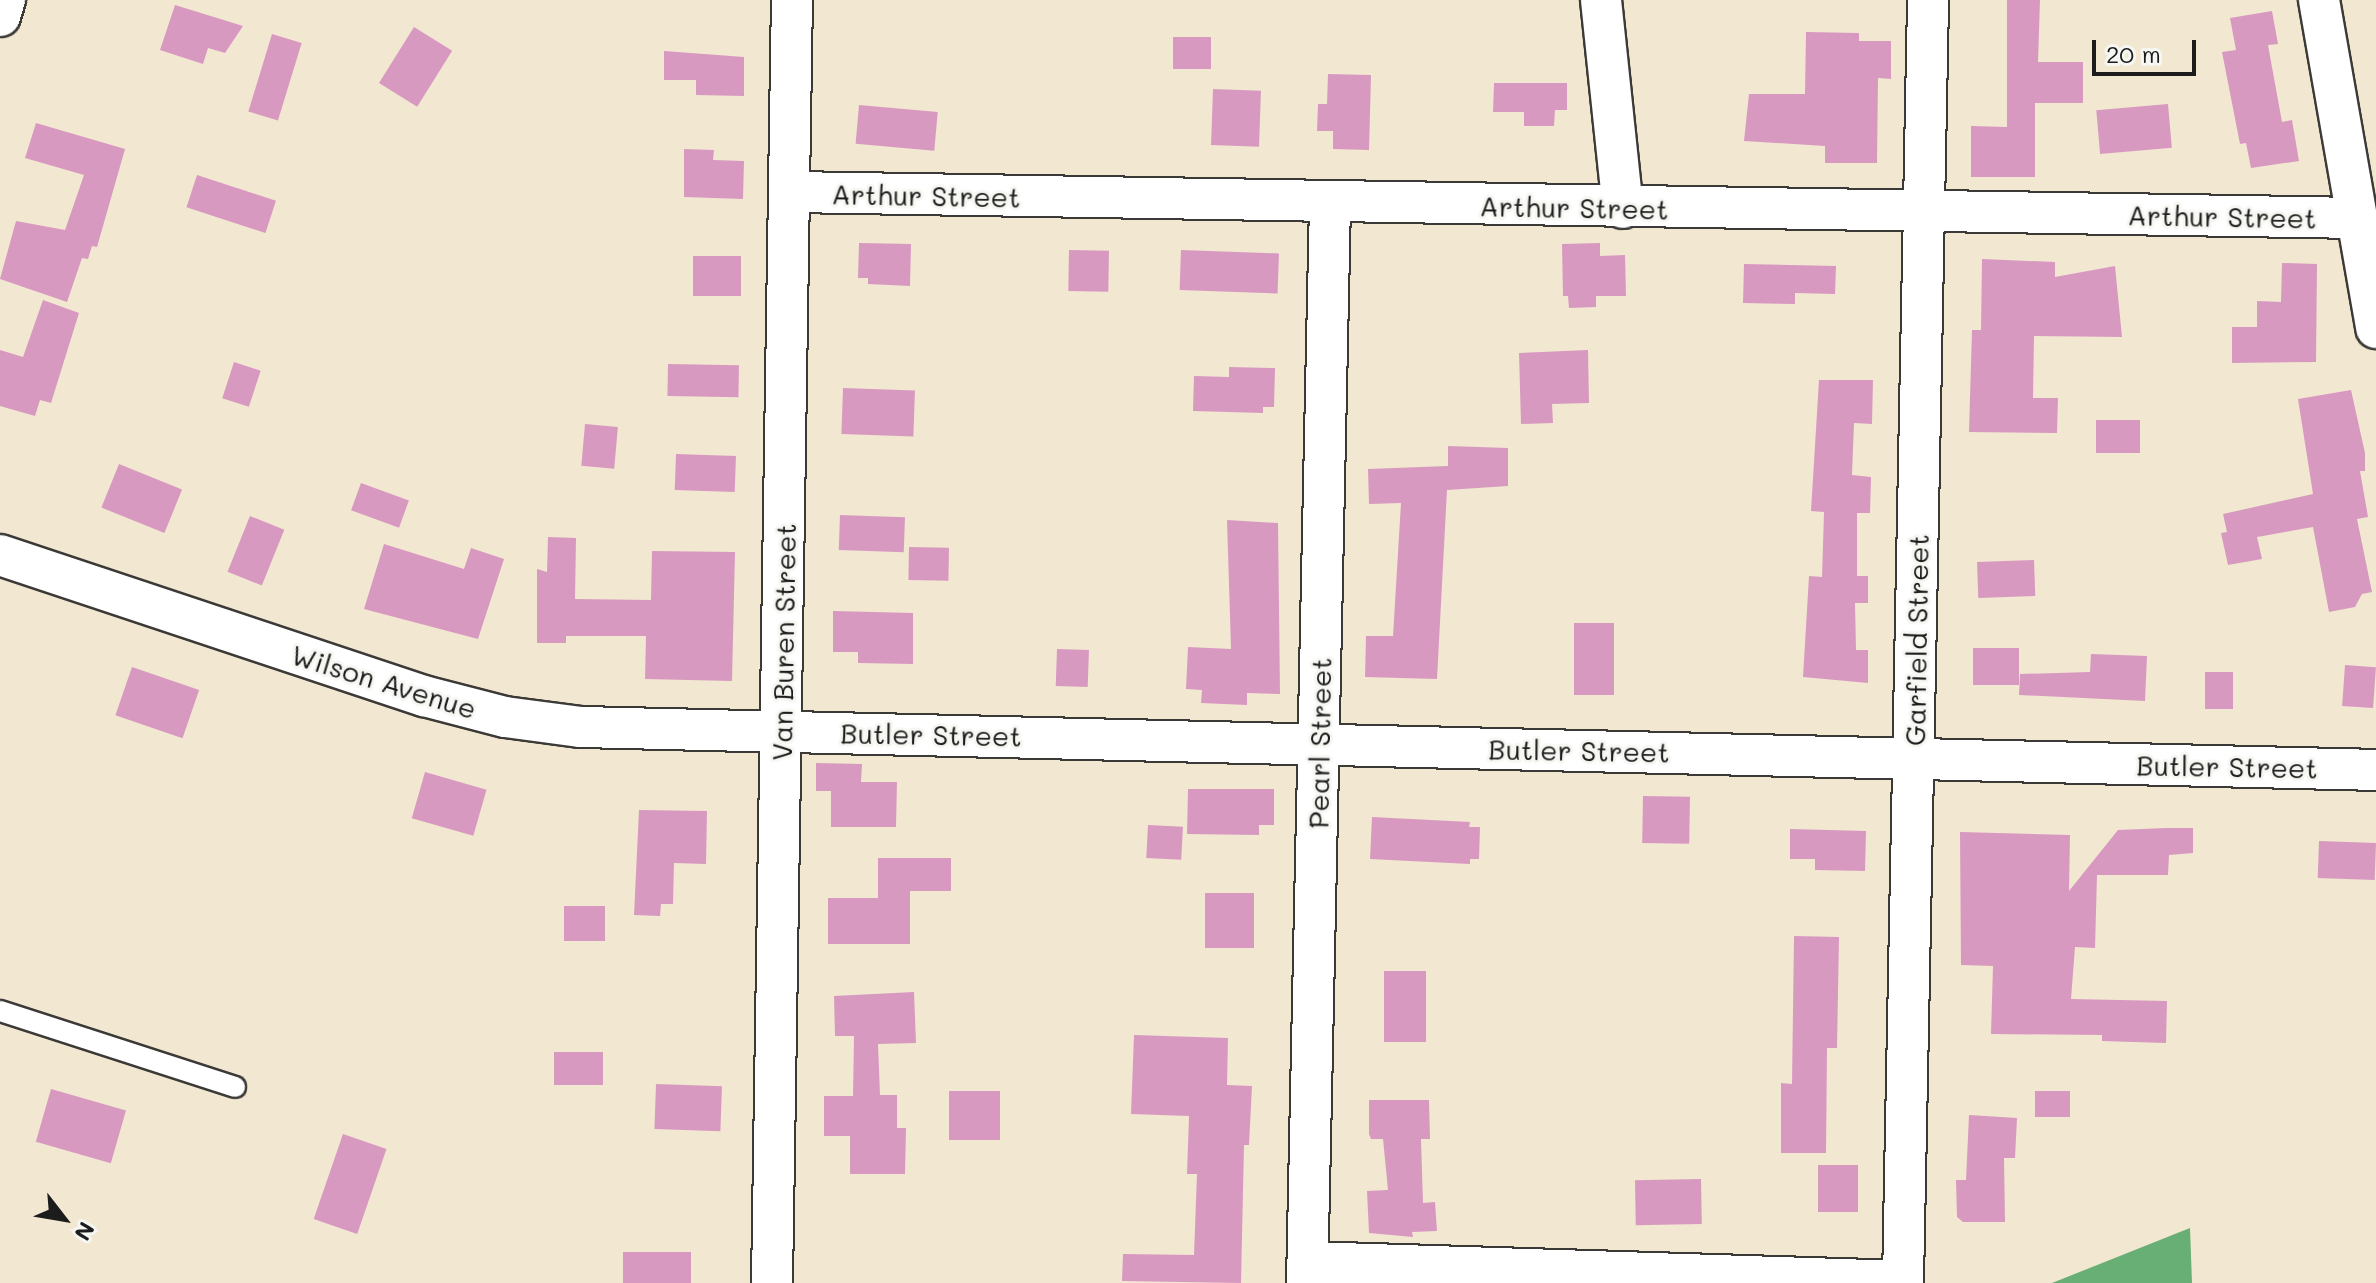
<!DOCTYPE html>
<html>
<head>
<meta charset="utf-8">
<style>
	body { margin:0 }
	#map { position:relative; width:2376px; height:1283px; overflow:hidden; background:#f2e7d1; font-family:Mali,sans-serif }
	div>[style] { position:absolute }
	.forest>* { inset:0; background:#67af75 }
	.building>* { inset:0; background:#d899c1; transform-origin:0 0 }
	.roads { filter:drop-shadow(2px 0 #3c3a37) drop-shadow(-2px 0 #3c3a37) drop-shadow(0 2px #3c3a37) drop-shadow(0 -2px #3c3a37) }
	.lane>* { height:20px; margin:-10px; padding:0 10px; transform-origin:10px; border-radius:10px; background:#fff }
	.street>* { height:40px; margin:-20px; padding:0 20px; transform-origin:20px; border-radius:20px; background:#fff }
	span { translate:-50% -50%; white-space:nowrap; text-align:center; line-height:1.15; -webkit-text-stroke:6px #f6f6f2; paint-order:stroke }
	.street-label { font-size:28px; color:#1c1c1c }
	.north { position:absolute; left:24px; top:1179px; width:80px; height:80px; -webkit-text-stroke:6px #f6f6f2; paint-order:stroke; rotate:121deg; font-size:22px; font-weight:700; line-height:32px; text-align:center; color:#1c1c1c }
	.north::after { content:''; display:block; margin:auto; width:28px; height:36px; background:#1c1c1c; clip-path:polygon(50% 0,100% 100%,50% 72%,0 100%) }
	.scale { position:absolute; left:2092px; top:40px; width:104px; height:36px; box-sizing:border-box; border:4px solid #1c1c1c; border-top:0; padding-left:10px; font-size:24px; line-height:28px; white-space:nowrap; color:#1c1c1c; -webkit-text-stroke:6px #f6f6f2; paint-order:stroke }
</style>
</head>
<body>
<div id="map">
	<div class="forest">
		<div style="clip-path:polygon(2190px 1228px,2192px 1283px,2052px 1283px)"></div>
	</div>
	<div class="building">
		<div style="clip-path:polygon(2007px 0,2040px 0,2038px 62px,2083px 62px,2083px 103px,2035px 103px,2035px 177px,1971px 177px,1971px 126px,2007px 127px)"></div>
		<div style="clip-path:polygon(175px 5px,243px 26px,225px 53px,208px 48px,203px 64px,160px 50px)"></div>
		<div style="clip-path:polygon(2272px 11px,2278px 44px,2268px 45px,2282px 122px,2292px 120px,2299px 161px,2251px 168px,2246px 143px,2240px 144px,2222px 52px,2236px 50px,2230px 18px)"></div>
		<div style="left:414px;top:27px;width:45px;height:66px;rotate:32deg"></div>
		<div style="clip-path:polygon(1806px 32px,1859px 33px,1859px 41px,1891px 41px,1891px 79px,1878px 78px,1877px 163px,1825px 163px,1825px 146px,1744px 141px,1749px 94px,1805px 94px)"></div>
		<div style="left:272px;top:34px;width:31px;height:81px;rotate:17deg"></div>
		<div style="left:1173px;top:37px;width:38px;height:32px"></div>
		<div style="clip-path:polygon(664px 51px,744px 57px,744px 96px,696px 95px,696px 80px,664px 80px)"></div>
		<div style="clip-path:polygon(1328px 74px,1371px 75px,1369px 150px,1333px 149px,1333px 131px,1317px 131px,1318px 104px,1327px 104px)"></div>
		<div style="clip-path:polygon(1494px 83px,1567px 83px,1567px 110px,1555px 110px,1554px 126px,1524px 126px,1524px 112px,1493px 112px)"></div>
		<div style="left:1213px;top:89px;width:48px;height:56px;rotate:2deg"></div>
		<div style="left:2168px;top:104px;width:44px;height:72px;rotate:85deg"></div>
		<div style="left:859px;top:105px;width:79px;height:39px;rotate:5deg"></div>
		<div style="clip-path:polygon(36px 123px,125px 149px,97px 247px,92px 246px,88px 259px,82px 258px,67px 302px,0 279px,16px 221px,65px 230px,84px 175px,25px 158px)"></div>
		<div style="clip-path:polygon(684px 149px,714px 150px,713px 160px,744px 161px,743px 199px,684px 197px)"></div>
		<div style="left:197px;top:175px;width:83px;height:34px;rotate:18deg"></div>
		<div style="clip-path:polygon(859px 243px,911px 244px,910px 286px,868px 284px,868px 278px,858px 278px)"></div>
		<div style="clip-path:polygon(1600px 243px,1600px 256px,1625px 255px,1626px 296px,1596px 296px,1596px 307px,1569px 308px,1568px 296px,1563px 296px,1562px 244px)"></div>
		<div style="left:1069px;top:250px;width:40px;height:41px;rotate:1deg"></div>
		<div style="left:1181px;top:250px;width:98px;height:40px;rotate:2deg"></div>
		<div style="left:693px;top:256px;width:48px;height:40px"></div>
		<div style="clip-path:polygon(1982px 259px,2055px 262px,2055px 277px,2115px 266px,2122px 337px,2034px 336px,2033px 398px,2058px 398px,2057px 433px,1969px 432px,1972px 330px,1981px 330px)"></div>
		<div style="clip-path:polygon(2282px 263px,2317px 264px,2316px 362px,2232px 363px,2232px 327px,2257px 327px,2257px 301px,2281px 302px)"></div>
		<div style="clip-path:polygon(1744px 264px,1836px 266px,1835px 294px,1795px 293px,1795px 304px,1743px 303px)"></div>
		<div style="clip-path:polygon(43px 300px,79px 313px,51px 403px,40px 400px,35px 416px,0 406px,0 350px,23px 357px)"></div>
		<div style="clip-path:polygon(1588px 350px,1589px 403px,1552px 404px,1553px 423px,1521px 424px,1519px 353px)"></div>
		<div style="left:234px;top:362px;width:28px;height:38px;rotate:18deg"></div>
		<div style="left:668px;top:364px;width:71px;height:32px;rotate:1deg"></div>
		<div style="clip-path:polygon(1229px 367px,1275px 368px,1274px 407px,1263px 407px,1263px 413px,1193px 411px,1194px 376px,1229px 377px)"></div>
		<div style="clip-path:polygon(1819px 380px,1873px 380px,1872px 424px,1854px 423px,1852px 475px,1871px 477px,1870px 513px,1857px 513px,1857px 576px,1868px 576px,1868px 603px,1855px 603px,1856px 650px,1868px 650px,1868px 683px,1803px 677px,1809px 576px,1822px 577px,1824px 512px,1811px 511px)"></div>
		<div style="left:843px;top:388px;width:72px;height:46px;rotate:2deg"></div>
		<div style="clip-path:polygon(2351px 390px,2365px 453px,2365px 471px,2360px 471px,2368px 517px,2357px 519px,2372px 592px,2362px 594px,2355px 607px,2329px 612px,2313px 527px,2257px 537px,2262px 559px,2228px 565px,2221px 533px,2227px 532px,2223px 514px,2313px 494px,2298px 399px)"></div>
		<div style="left:2096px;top:420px;width:44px;height:33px"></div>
		<div style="left:585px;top:424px;width:33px;height:42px;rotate:5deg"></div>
		<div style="clip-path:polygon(1448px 446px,1508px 448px,1508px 486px,1447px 490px,1437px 679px,1365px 677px,1366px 636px,1393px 636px,1401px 503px,1369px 504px,1368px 469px,1448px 466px)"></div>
		<div style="left:676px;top:454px;width:60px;height:36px;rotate:2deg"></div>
		<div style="left:119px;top:464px;width:68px;height:47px;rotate:22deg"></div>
		<div style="left:361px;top:483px;width:51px;height:29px;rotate:20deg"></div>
		<div style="left:840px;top:515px;width:65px;height:35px;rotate:2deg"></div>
		<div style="left:250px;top:516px;width:37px;height:60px;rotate:22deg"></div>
		<div style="clip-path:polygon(1227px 520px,1278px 523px,1280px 694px,1247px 693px,1247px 705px,1201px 703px,1202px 690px,1186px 689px,1188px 647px,1231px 649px)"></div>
		<div style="clip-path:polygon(548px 537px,576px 538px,575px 599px,651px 600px,652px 551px,735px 552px,732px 681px,645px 679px,646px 636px,566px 636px,566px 643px,537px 643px,537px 569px,547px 572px)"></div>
		<div style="clip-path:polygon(384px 544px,464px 569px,471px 548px,504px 559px,478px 639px,364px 609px)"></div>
		<div style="left:909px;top:547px;width:40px;height:33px;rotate:1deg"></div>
		<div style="left:2034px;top:560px;width:36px;height:57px;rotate:88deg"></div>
		<div style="clip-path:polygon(833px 611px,913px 613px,913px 664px,858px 663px,858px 652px,833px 652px)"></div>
		<div style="left:1574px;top:623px;width:40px;height:72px"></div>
		<div style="left:2019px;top:648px;width:37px;height:46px;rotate:90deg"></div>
		<div style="left:1057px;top:649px;width:32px;height:37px;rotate:2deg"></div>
		<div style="clip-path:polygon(2091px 654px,2147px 656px,2145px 701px,2019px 695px,2020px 674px,2090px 672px)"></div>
		<div style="left:2345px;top:665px;width:31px;height:41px;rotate:4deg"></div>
		<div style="left:132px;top:667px;width:71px;height:51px;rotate:19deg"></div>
		<div style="left:2205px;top:672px;width:28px;height:37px"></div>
		<div style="clip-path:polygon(816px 763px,862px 764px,861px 782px,897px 782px,896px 827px,831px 827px,831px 791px,816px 791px)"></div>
		<div style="left:425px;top:772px;width:64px;height:48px;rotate:16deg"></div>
		<div style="clip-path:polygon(1188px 789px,1274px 789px,1274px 825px,1259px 825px,1259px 835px,1187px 834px)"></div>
		<div style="left:1643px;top:796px;width:47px;height:47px;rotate:1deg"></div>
		<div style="clip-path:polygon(639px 810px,707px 811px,706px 864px,674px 863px,673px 904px,661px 904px,660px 916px,634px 915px)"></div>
		<div style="clip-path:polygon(1372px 817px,1470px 822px,1469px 827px,1480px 827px,1479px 859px,1470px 859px,1470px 864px,1370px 859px)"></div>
		<div style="left:1148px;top:825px;width:35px;height:33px;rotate:3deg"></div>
		<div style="clip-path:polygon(2166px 828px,2193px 828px,2193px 853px,2169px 855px,2168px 875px,2097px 875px,2095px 948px,2075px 947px,2071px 999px,2167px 1001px,2166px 1043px,2102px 1041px,2102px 1035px,1991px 1034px,1993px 966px,1961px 965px,1960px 832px,2070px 835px,2069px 891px,2118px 830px)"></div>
		<div style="clip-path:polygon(1790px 829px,1866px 831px,1865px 871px,1815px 870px,1815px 859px,1790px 859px)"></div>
		<div style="left:2319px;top:841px;width:57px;height:37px;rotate:2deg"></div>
		<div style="clip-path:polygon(878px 858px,951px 858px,951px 891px,910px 891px,910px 944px,828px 944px,828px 898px,878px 898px)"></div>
		<div style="left:1205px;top:893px;width:49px;height:55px"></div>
		<div style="left:564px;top:906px;width:41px;height:35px"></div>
		<div style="clip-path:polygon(1794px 936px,1839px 937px,1837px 1048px,1827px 1048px,1826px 1153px,1781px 1153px,1781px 1083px,1792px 1084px)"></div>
		<div style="left:1384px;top:971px;width:42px;height:71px"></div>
		<div style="clip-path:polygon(914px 992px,916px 1043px,878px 1044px,880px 1095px,897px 1095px,897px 1128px,906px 1128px,905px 1174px,850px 1174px,850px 1136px,824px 1136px,824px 1096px,853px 1096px,854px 1036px,835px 1036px,834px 996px)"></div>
		<div style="clip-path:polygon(1134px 1035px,1228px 1038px,1227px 1085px,1252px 1086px,1249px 1145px,1244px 1145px,1241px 1283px,1122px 1281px,1123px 1254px,1194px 1255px,1197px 1174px,1187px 1174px,1189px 1116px,1131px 1114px)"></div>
		<div style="left:554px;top:1052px;width:49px;height:33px"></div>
		<div style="left:656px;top:1084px;width:66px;height:45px;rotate:2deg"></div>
		<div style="left:51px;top:1089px;width:78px;height:55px;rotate:16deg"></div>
		<div style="left:949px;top:1091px;width:51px;height:49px"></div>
		<div style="left:2070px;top:1091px;width:26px;height:35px;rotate:90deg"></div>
		<div style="clip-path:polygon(1369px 1100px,1429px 1100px,1430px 1139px,1421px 1139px,1423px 1203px,1435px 1202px,1437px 1231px,1412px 1232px,1413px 1237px,1369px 1233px,1367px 1191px,1388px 1190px,1383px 1139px,1371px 1139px,1369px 1134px)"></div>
		<div style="clip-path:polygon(1969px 1115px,2017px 1118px,2015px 1158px,2004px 1158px,2005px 1222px,1963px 1222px,1957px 1217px,1956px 1180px,1966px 1180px)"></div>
		<div style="left:343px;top:1134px;width:46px;height:90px;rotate:19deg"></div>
		<div style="left:1818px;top:1165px;width:40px;height:47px"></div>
		<div style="left:1701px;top:1179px;width:45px;height:66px;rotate:89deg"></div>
		<div style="left:623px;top:1252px;width:68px;height:31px"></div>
	</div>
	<div class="roads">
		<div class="lane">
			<div style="left:0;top:1011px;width:247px;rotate:17.9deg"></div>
		</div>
		<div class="street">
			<div style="left:1601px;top:0;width:209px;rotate:84deg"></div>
			<div style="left:2319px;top:0;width:333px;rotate:80.1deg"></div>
			<div style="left:0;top:16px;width:17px;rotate:-73deg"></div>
			<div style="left:791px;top:192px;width:1566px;rotate:0.95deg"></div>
			<div style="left:0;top:555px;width:447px;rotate:18.4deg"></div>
			<div style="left:424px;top:696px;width:84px;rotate:14.5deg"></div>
			<div style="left:505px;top:717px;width:77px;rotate:7.5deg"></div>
			<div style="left:581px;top:727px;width:1796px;rotate:1.37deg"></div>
			<div style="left:1308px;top:1262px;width:595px;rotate:1.83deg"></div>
			<div style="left:1903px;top:1281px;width:1281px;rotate:-88.88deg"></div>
			<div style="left:772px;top:1283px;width:1283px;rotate:-89.11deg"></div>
			<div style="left:1307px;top:1283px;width:1079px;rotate:-88.78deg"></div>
		</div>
	</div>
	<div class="street-label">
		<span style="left:926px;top:195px;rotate:1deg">Arthur Street</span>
		<span style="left:1574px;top:207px;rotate:1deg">Arthur Street</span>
		<span style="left:2222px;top:216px;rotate:1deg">Arthur Street</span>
		<span style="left:1916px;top:640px;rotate:-89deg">Garfield Street</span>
		<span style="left:783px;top:642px;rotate:-89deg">Van Buren Street</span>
		<span style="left:384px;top:681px;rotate:17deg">Wilson Avenue</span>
		<span style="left:931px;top:734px;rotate:1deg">Butler Street</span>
		<span style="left:1319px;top:743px;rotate:-89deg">Pearl Street</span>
		<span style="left:1579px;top:750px;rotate:1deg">Butler Street</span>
		<span style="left:2227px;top:766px;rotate:1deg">Butler Street</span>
	</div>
	<div class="north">N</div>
	<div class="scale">20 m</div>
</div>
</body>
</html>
